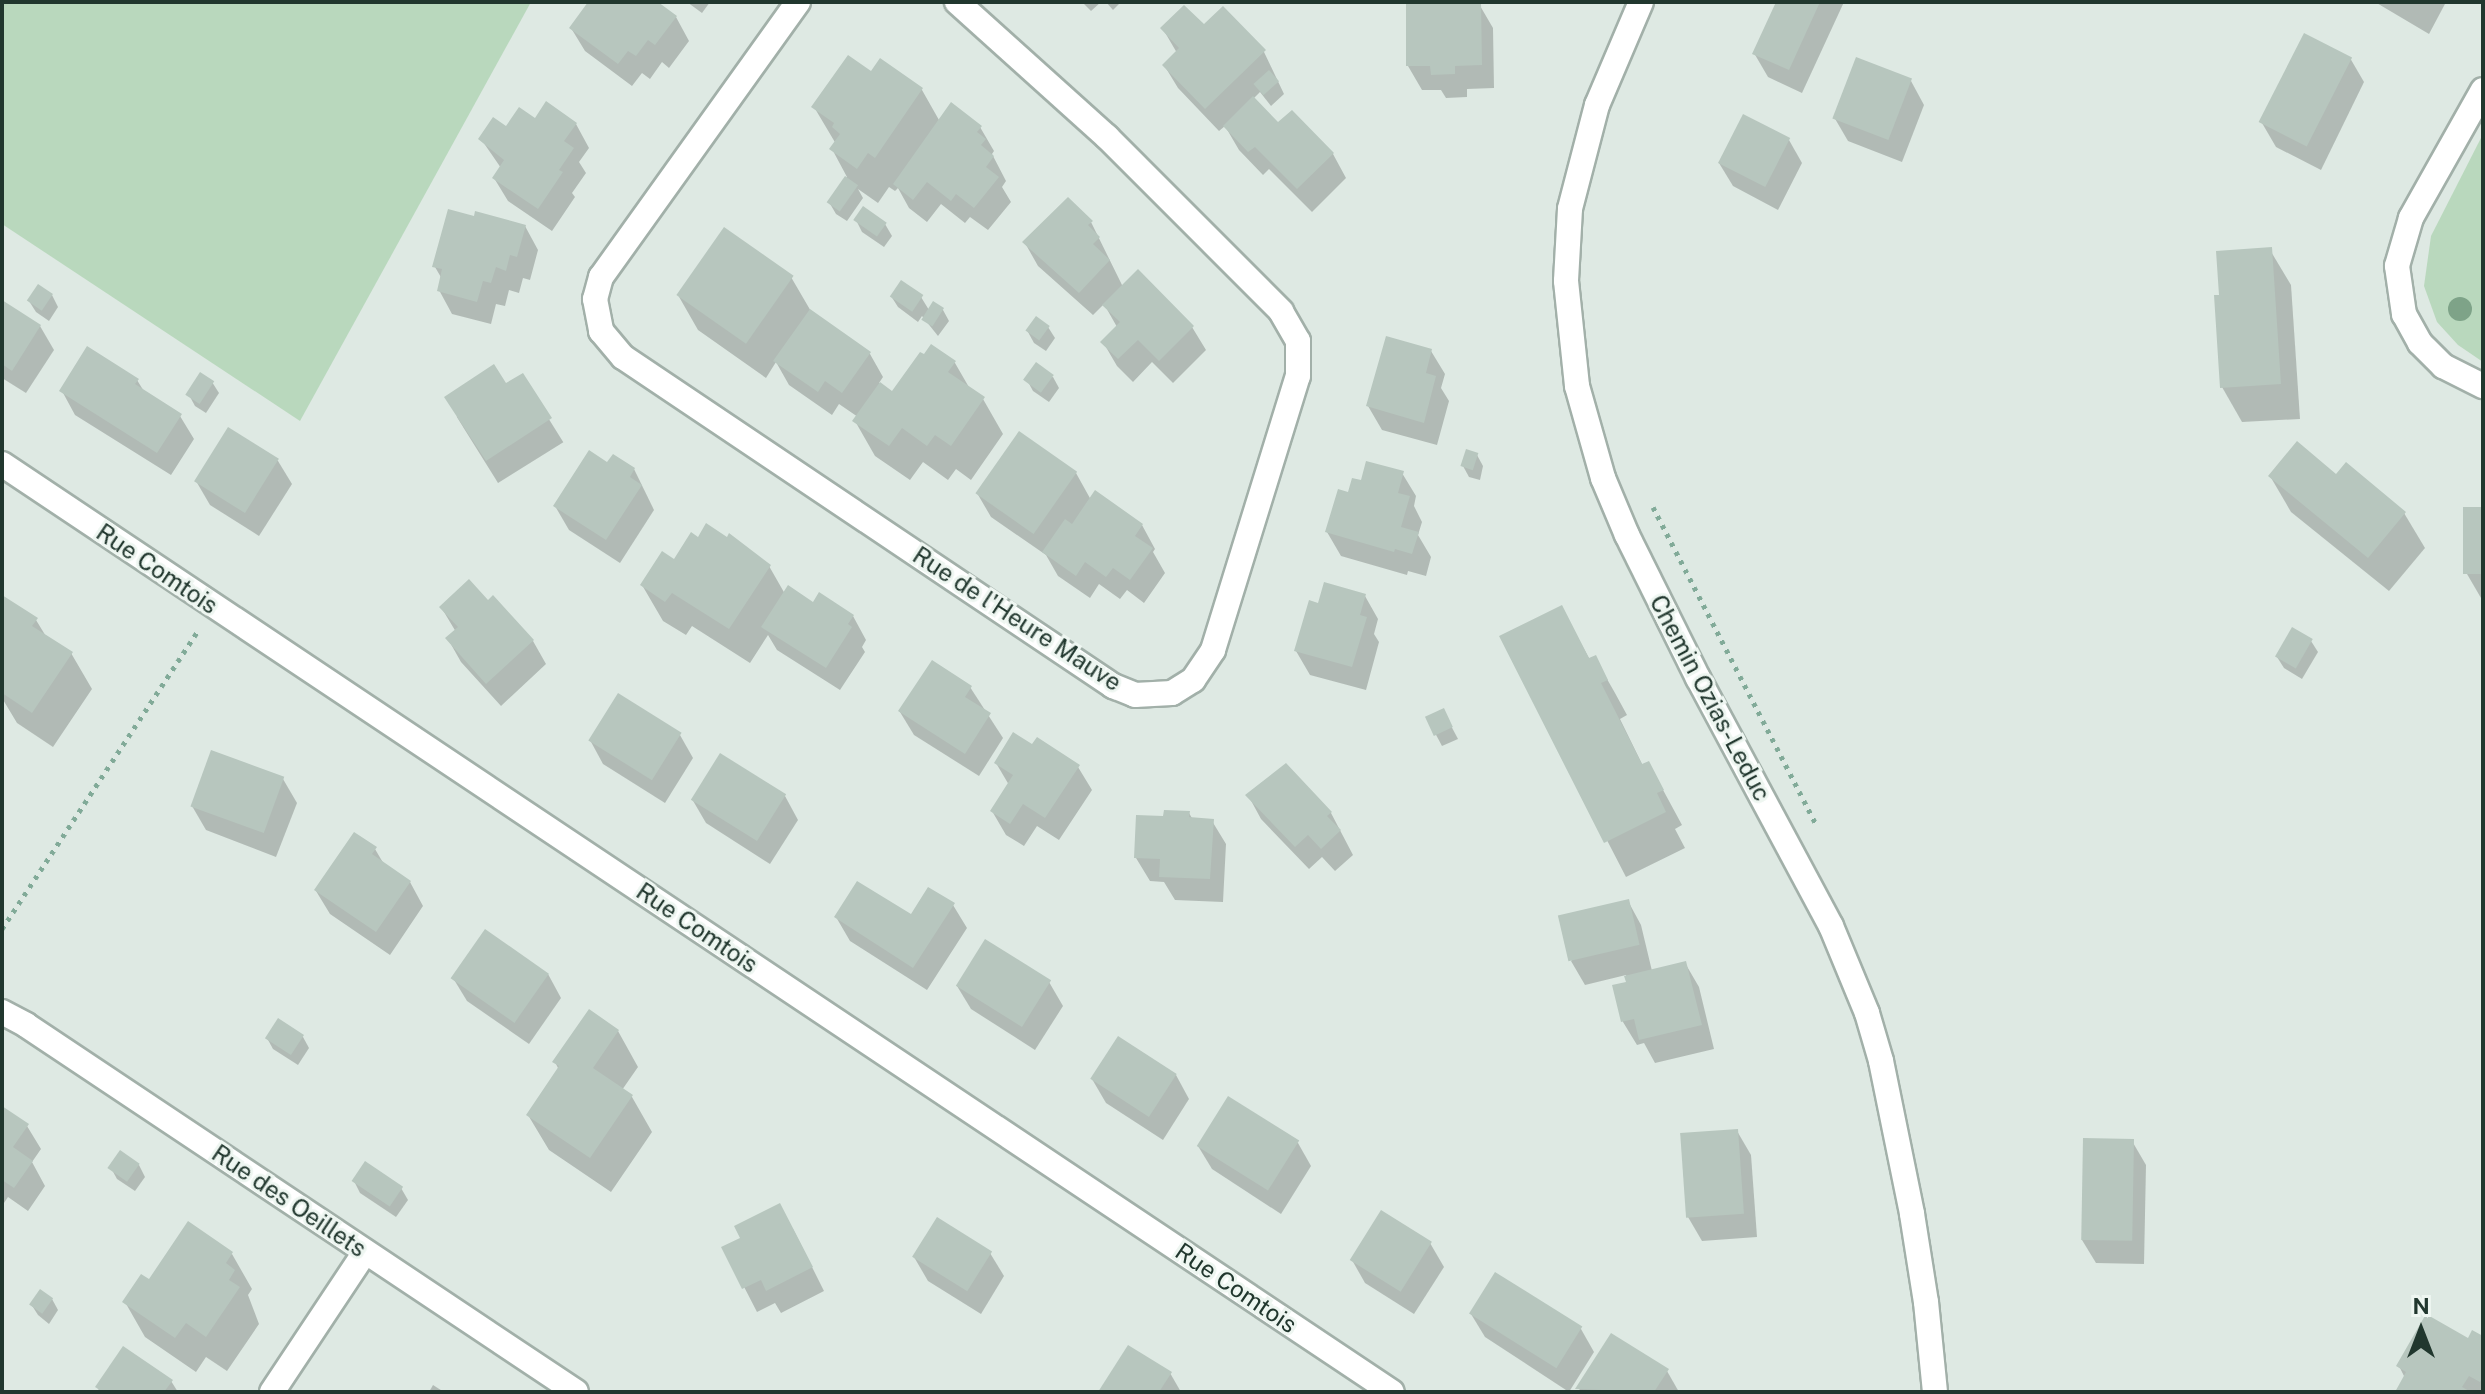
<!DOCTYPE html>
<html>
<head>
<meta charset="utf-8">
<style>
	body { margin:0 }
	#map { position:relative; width:2485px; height:1394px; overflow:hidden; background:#dee9e3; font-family:"Public Sans",sans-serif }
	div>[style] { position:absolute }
	.green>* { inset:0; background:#b9d8bd }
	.shadow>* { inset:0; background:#0003; transform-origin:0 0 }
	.building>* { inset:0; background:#b7c6be; transform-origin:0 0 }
	.path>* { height:5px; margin-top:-2.5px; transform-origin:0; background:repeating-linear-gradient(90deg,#81aa98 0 4px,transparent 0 10px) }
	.roads { filter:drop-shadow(2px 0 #a2b0a9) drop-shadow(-2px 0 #a2b0a9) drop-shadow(0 2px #a2b0a9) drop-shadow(0 -2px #a2b0a9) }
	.minor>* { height:24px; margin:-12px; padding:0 12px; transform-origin:12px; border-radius:12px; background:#fff }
	.trees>* { width:24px; height:24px; margin:-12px; border-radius:50%; background:#7ea388 }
	span { translate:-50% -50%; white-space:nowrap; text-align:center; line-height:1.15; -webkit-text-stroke:6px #eef6f1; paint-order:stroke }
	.street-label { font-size:24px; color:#21372e }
	.frame { position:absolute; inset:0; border:4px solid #21372e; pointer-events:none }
	.north { position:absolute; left:2381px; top:1290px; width:80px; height:80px; -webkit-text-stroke:6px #eef6f1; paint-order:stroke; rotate:0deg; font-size:22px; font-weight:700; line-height:32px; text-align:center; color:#21372e }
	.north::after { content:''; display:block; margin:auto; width:28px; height:36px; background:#21372e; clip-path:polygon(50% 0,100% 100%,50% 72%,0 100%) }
</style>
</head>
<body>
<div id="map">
	<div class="green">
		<div style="clip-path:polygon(2px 2px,531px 2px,300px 421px,2px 224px)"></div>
		<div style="clip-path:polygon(2483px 134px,2483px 362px,2458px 345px,2437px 322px,2424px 286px,2431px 236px)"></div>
	</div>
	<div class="shadow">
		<div style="clip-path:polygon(590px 2px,655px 2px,676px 17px,689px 41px,669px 68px,662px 62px,650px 79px,642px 73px,632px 86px,585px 51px,571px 28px)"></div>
		<div style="clip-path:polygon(687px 2px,710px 2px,702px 13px)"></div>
		<div style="clip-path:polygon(1082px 2px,1101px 2px,1091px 11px)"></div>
		<div style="clip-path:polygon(1106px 2px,1121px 2px,1113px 10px)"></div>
		<div style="clip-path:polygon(1778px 2px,1844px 2px,1802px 93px,1768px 77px,1754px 53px)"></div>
		<div style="clip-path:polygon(2375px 2px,2446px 2px,2429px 34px)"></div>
		<div style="clip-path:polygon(1479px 4px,1493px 28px,1494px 88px,1467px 89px,1467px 97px,1446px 98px,1441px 90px,1422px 90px,1408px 66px)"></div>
		<div style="clip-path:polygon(1204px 27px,1264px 52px,1284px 94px,1271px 106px,1260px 92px,1253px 99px,1278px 125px,1292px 113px,1333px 154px,1346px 178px,1312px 212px,1269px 169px,1263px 175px,1239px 150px,1225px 126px,1219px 131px,1178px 88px,1164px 65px,1177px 53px,1163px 29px)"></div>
		<div style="clip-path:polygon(2350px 58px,2364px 82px,2321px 170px,2276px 147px,2262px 123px)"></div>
		<div style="clip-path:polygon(881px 61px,922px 90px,939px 120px,980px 127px,994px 151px,992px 154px,1006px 181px,1002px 187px,1011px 202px,988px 230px,970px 217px,965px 223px,941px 204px,927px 222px,909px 208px,898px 188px,895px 191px,889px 187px,878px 203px,858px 189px,863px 198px,847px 221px,836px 214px,829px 202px,847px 177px,832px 149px,836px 144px,814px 107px,872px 74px)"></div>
		<div style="clip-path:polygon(1911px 81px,1924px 105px,1902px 162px,1848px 141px,1834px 117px)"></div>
		<div style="clip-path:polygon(535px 121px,576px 124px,589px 148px,579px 162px,586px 173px,572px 193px,575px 197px,552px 231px,508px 201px,494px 178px,501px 168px,481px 139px)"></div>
		<div style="clip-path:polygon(1789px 140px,1802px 163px,1778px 210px,1733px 186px,1719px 163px)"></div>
		<div style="clip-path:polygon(856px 220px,885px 224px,892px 236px,884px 247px,862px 232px)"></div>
		<div style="clip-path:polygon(1091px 222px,1123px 287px,1192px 327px,1206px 350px,1173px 383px,1152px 362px,1133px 382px,1117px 366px,1103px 342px,1117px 327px,1104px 304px,1093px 315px,1038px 266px,1025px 243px)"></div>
		<div style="clip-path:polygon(525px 226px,538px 250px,530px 280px,523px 278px,519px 293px,509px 290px,505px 306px,496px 304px,491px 324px,452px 314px,439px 290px,442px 279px,435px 267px)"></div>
		<div style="clip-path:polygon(2270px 250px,2291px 285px,2300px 419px,2242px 422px,2222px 387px,2221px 297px)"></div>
		<div style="clip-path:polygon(791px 277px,812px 313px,870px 354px,883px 377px,879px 383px,893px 394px,924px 357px,955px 363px,970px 389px,983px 399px,1003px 434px,971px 480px,956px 469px,948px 480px,923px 462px,910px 480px,875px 456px,855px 421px,858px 417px,839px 404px,832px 415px,789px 385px,776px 362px,766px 378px,698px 330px,678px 295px)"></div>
		<div style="clip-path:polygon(52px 295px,58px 307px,49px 321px,36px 312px,29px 301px)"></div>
		<div style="clip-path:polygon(891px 296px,921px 297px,929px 310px,943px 310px,949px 321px,938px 336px,922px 316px,918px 322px,898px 307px)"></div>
		<div style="clip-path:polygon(2px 303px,40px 326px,54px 350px,26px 393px,2px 378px)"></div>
		<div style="clip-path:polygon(1048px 327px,1055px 338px,1046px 351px,1034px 343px,1028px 332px)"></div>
		<div style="clip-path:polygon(1431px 351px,1445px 374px,1441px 388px,1449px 401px,1437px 445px,1382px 430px,1368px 406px)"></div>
		<div style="left:522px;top:376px;width:78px;height:77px;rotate:58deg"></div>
		<div style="clip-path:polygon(1053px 377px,1059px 388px,1049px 402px,1033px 391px,1027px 380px)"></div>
		<div style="clip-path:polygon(137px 380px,145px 393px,180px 416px,194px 439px,171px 475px,75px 415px,62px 391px)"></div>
		<div style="clip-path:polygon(212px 382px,219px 393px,206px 413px,195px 406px,189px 395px)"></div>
		<div style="clip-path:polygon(229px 430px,278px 461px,292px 484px,259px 536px,210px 505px,196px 481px)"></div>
		<div style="clip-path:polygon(1477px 455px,1483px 466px,1480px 480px,1469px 477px,1463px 466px)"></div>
		<div style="clip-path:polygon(634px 469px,654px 510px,620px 563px,569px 530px,555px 506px)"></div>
		<div style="clip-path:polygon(1076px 473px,1091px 500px,1142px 525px,1155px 549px,1153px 552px,1165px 573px,1144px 603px,1127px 590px,1120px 599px,1099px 584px,1090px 598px,1058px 576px,1046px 555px,991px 517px,977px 493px)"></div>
		<div style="clip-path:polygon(1402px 473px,1416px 496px,1414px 506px,1422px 522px,1418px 535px,1431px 557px,1426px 576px,1408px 571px,1407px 575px,1341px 556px,1327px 532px,1350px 494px,1362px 482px)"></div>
		<div style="clip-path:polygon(2270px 476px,2336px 476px,2404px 513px,2425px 548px,2389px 591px,2291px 512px)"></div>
		<div style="clip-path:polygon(2483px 509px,2483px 597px,2481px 598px,2467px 574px)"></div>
		<div style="clip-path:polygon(699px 540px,769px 566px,785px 594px,853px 616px,866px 640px,862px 647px,865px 652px,840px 690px,777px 650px,768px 635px,750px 663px,692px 626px,686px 635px,663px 621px,642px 585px)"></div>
		<div style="clip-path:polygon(1365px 596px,1378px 619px,1374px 634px,1379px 642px,1366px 690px,1310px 675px,1296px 651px,1320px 605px)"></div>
		<div style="clip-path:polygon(2px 597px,36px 620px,47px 638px,71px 653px,92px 689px,53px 747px,17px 723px,2px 698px)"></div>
		<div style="clip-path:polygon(488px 602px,533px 641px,546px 664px,501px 706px,461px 662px,448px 639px,456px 632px,441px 607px)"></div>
		<div style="clip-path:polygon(1561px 607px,1590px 660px,1595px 658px,1615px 693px,1627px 715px,1620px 719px,1643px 766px,1649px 764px,1682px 825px,1675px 829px,1685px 848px,1626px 877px,1502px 637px)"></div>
		<div style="clip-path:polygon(2311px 641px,2318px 652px,2302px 679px,2284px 668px,2277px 657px)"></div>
		<div style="clip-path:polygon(970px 687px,1003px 738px,979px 776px,914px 735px,900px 712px)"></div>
		<div style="clip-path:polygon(1427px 718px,1449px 722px,1458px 739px,1442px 746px)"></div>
		<div style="clip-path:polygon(680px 735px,693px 758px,665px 803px,603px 764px,590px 740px)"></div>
		<div style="clip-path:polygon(1033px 747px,1078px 767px,1092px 790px,1059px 840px,1037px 826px,1024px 846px,1006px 835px,992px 811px,1009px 785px,996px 763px)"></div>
		<div style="clip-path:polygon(283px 779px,297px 803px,276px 857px,206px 830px,192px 806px)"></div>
		<div style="clip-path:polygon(1248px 795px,1331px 813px,1353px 855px,1335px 871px,1322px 857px,1309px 869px,1261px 819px)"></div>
		<div style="clip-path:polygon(785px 796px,798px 820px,770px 864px,706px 823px,692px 799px)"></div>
		<div style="clip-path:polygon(1189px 813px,1193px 820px,1212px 821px,1226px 844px,1223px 902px,1175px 900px,1164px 882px,1150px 881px,1136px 858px,1165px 818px)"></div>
		<div style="clip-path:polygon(375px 849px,385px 866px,410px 882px,423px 906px,390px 955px,330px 914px,316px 891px)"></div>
		<div style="clip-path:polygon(1628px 901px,1641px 925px,1652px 971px,1685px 963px,1699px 987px,1714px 1049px,1655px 1063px,1644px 1043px,1637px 1045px,1623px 1022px,1615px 986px,1628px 983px,1626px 975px,1585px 985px,1571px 961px)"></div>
		<div style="clip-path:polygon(953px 905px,967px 928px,927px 990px,850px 941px,836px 917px,911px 917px)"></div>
		<div style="clip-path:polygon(548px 974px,561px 998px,529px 1044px,467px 1001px,453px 978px)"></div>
		<div style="clip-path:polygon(1049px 982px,1063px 1006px,1035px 1050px,971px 1009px,957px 986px)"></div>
		<div style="clip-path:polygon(618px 1031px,638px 1067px,622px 1090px,632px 1097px,652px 1132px,611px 1192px,549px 1150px,528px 1115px,559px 1070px,555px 1062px)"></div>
		<div style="clip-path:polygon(303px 1037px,309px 1048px,298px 1065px,273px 1049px,267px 1038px)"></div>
		<div style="clip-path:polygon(1176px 1075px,1189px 1099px,1163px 1140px,1106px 1103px,1092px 1079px)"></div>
		<div style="clip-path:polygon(2px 1109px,27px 1126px,41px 1149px,32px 1162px,45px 1186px,28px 1211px,8px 1197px,2px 1206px)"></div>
		<div style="clip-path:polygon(1737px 1131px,1751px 1155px,1757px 1237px,1702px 1241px,1688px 1217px)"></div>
		<div style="clip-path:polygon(2132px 1141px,2146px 1165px,2144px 1264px,2096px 1263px,2082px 1240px)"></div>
		<div style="clip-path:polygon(1298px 1143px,1311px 1166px,1281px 1214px,1212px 1169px,1198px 1146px)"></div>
		<div style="clip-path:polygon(139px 1165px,145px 1177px,135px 1191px,117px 1179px,111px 1168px)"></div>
		<div style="clip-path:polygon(354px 1181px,401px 1188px,408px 1200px,396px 1217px,360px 1193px)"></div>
		<div style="clip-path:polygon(793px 1229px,824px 1291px,781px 1313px,775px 1303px,757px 1312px,724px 1248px)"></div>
		<div style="clip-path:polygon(1430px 1243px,1444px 1267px,1414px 1314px,1365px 1283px,1352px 1260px)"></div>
		<div style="clip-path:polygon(990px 1253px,1004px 1276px,981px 1314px,928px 1281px,914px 1257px)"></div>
		<div style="clip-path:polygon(232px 1254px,252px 1289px,248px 1295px,259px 1324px,227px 1371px,206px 1357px,196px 1372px,145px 1337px,125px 1302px,149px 1282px)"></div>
		<div style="clip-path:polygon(52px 1299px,58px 1310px,49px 1324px,38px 1315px,31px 1304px)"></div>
		<div style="clip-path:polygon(1471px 1314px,1581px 1329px,1594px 1352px,1569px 1392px,1485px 1337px)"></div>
		<div style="clip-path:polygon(1611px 1335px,1667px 1371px,1679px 1392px,1578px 1392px)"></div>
		<div style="clip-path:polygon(2483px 1339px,2483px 1392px,2397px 1392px,2405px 1378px,2399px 1366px)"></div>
		<div style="clip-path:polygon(1170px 1373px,1181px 1392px,1101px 1392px)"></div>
		<div style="clip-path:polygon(171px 1381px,178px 1392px,100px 1392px,97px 1387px)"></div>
		<div style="clip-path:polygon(433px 1385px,444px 1392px,429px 1392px)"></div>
	</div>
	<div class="building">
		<div style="clip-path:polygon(588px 2px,658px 2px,677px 16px,655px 45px,648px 40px,636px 56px,628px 51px,618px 64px,569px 28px)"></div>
		<div style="clip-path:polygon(1481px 2px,1482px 65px,1455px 66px,1455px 74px,1431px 75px,1430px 66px,1406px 66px,1406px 4px)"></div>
		<div style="clip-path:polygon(1776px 2px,1820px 2px,1789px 70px,1752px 54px)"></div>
		<div style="clip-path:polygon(1184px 5px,1204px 24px,1223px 6px,1266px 50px,1205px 109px,1162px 65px,1179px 48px,1160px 28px)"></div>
		<div style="left:2304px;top:33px;width:54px;height:100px;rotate:27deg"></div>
		<div style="clip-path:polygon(848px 55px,871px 71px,880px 58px,923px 88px,875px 158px,868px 153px,857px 169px,829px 149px,840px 134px,832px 127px,834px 123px,811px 107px)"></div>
		<div style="left:1856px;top:57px;width:60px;height:66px;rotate:21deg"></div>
		<div style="left:1269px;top:70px;width:15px;height:21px;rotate:48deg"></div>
		<div style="clip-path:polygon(1253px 96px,1278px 122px,1292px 110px,1334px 153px,1297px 189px,1255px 147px,1248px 152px,1223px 126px)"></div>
		<div style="clip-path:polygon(546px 101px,577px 123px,564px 141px,574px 148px,559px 170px,563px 172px,538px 209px,492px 178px,504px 160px,478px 139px,493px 117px,506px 126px,519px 107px,535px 118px)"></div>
		<div style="clip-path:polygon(951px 102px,982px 126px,977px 132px,986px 139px,981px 145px,994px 156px,986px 167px,999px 177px,974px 208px,956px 194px,951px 201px,927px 182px,913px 200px,893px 184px)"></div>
		<div style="left:1743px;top:114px;width:53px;height:55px;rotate:27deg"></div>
		<div style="left:845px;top:176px;width:16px;height:32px;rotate:35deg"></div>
		<div style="clip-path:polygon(1068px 197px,1093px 221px,1088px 225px,1100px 237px,1093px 244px,1110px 260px,1079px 293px,1022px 242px)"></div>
		<div style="left:863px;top:206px;width:29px;height:17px;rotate:35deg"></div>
		<div style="clip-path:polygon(448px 209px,474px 216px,475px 211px,526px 225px,517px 257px,510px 255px,506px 271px,496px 267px,491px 283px,483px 281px,477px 302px,437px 291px,442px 269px,432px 267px)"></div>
		<div style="left:724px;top:227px;width:85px;height:83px;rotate:35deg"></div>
		<div style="clip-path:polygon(2272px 247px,2281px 384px,2220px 388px,2214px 295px,2219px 295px,2216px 251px)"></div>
		<div style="clip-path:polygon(1138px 269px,1194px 326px,1159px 361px,1138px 340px,1118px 359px,1100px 342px,1120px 322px,1102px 305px)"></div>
		<div style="left:901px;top:280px;width:27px;height:20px;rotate:34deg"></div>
		<div style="left:38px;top:284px;width:18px;height:20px;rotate:34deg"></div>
		<div style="clip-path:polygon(2px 300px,41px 325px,12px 371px,2px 364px)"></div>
		<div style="left:933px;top:301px;width:13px;height:22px;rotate:32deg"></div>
		<div style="clip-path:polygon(810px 309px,871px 352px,842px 393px,825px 381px,818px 392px,773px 361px)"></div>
		<div style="left:1036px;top:316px;width:17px;height:18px;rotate:36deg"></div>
		<div style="clip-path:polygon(1386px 336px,1432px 349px,1426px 373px,1436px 376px,1424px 423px,1366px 406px)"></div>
		<div style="clip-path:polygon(931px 344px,956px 361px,948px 372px,985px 397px,951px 446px,935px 435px,927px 446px,902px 428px,889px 446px,852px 421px,880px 382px,892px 391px,920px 352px,924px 354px)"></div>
		<div style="clip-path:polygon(87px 346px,139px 379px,135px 384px,182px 414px,157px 453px,59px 391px)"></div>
		<div style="left:1036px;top:362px;width:22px;height:22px;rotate:36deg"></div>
		<div style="clip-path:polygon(494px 364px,506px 383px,523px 373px,552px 418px,486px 461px,444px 397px)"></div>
		<div style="left:200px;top:372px;width:17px;height:27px;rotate:33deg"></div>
		<div style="left:228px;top:427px;width:60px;height:64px;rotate:32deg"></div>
		<div style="left:1019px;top:431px;width:71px;height:76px;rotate:35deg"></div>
		<div style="clip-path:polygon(2297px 441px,2336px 474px,2346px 462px,2406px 512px,2368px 558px,2268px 476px)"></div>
		<div style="left:1466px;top:449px;width:13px;height:18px;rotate:18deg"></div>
		<div style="clip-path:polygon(589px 450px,607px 462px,613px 454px,635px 468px,630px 477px,642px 485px,606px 540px,553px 506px)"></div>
		<div style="clip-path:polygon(1366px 461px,1404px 471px,1398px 493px,1410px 496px,1401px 527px,1419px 532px,1412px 554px,1395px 549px,1394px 552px,1325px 532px,1338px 489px,1348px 492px,1352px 478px,1361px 480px)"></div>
		<div style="clip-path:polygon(1095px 490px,1143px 524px,1135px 536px,1153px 548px,1130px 580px,1113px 568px,1106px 577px,1085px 562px,1076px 576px,1042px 552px,1065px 519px,1072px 524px)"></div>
		<div style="left:2463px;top:507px;width:20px;height:67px"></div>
		<div style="clip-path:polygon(706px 523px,727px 537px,729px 533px,771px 565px,729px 629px,672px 593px,665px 602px,640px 585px,662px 551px,674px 559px,691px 532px,698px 537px)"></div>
		<div style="clip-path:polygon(469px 579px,488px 600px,493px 595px,534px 640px,486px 684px,445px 638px,458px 627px,439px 607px)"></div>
		<div style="clip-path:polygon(1324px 582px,1366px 594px,1360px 615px,1367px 617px,1352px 667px,1294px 651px,1309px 600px,1318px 603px)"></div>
		<div style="clip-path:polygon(788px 585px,813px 602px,819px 592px,854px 615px,848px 624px,852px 627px,826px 668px,761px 627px)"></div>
		<div style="clip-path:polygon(2px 595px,38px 618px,32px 626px,73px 652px,32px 713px,2px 693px)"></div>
		<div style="clip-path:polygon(1562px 605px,1589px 658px,1596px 655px,1608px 680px,1601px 683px,1642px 764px,1649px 761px,1664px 790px,1657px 793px,1666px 812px,1604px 843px,1499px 636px)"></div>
		<div style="left:2292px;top:627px;width:24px;height:34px;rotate:30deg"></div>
		<div style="clip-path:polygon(932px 660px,972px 686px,965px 697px,991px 713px,965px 754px,898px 711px)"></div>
		<div style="left:618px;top:693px;width:75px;height:56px;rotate:32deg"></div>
		<div style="left:1444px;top:708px;width:21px;height:21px;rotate:65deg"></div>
		<div style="clip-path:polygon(1013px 732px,1032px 744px,1037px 737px,1080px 765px,1045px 818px,1023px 804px,1010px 824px,990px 811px,1013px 775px,994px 763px)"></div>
		<div style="left:211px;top:750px;width:78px;height:60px;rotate:20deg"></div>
		<div style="left:720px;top:753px;width:78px;height:55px;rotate:32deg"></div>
		<div style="clip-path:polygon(1286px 763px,1332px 812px,1327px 816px,1341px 830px,1321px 849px,1308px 835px,1295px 847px,1245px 795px)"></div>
		<div style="clip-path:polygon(1164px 810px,1190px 811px,1189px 817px,1214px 819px,1210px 879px,1159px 877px,1160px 859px,1134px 858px,1136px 815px,1163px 816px)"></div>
		<div style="clip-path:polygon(354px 832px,377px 847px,372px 854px,411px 881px,376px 932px,314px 890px)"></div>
		<div style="clip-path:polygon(857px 881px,911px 914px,928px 887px,955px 903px,913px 968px,834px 917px)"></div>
		<div style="left:1629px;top:899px;width:47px;height:73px;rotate:77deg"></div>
		<div style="left:485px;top:929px;width:78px;height:60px;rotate:35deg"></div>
		<div style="left:985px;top:939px;width:78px;height:55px;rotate:32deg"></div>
		<div style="clip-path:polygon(1686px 961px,1702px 1025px,1639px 1040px,1634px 1019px,1621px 1022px,1612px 985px,1626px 982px,1624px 976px)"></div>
		<div style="clip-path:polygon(589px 1009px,619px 1030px,593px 1068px,633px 1095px,590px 1158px,526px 1115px,559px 1066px,552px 1062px)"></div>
		<div style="left:278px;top:1018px;width:31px;height:24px;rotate:33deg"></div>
		<div style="left:1118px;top:1036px;width:70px;height:51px;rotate:33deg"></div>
		<div style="left:1228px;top:1096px;width:84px;height:59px;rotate:32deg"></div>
		<div style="clip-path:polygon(2px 1106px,29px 1124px,13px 1147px,33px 1161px,14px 1188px,2px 1180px)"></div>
		<div style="left:1738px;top:1129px;width:85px;height:58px;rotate:86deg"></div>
		<div style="left:2083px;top:1138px;width:51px;height:102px;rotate:1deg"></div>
		<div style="left:120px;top:1150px;width:24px;height:22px;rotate:35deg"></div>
		<div style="left:365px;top:1161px;width:46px;height:24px;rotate:34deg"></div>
		<div style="clip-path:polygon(780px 1203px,813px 1267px,766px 1291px,761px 1280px,742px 1289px,721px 1247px,740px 1238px,734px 1226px)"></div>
		<div style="left:1381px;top:1210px;width:60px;height:59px;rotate:32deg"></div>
		<div style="left:937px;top:1217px;width:65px;height:47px;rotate:32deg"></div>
		<div style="clip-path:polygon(188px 1221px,233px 1252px,226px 1263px,235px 1270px,229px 1280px,240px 1287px,206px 1337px,186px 1323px,175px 1338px,122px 1302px,141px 1274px,149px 1279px)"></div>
		<div style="left:1495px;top:1272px;width:103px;height:49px;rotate:32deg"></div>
		<div style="left:40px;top:1289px;width:16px;height:19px;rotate:35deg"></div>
		<div style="clip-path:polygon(2426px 1314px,2468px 1338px,2472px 1330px,2483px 1336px,2483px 1376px,2480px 1382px,2469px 1376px,2462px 1387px,2471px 1392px,2395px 1392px,2406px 1372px,2396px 1366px)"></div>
		<div style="clip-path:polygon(1611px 1333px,1669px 1369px,1654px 1392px,1575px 1389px)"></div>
		<div style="clip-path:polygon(1128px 1345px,1172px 1372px,1159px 1392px,1098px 1392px)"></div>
		<div style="clip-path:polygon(123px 1346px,173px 1380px,164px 1392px,103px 1392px,95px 1387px)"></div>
	</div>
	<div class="path">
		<div style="left:1653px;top:507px;width:359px;rotate:62.8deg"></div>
		<div style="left:2px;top:929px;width:355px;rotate:-56.7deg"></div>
	</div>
	<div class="roads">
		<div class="minor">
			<div style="left:798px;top:2px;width:338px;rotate:125.6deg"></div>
			<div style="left:601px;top:277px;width:23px;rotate:105deg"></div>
			<div style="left:595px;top:299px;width:33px;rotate:79deg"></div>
			<div style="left:601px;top:331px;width:34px;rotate:50deg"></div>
			<div style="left:623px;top:357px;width:590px;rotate:33.88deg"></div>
			<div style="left:1113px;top:686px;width:24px;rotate:22deg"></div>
			<div style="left:1135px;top:695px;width:37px;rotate:-3deg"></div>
			<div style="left:1172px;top:693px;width:25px;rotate:-32deg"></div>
			<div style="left:1193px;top:680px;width:36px;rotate:-56deg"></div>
			<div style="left:1213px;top:650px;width:287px;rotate:-72.8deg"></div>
			<div style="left:1298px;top:376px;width:35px;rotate:-90deg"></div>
			<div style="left:1298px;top:341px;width:34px;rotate:-120deg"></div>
			<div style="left:1281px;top:311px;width:246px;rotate:-135deg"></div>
			<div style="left:1107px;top:137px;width:202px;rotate:-138deg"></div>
			<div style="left:1641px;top:2px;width:112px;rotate:113.1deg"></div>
			<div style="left:1597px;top:105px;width:107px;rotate:104.6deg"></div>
			<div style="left:1570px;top:209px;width:72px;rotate:93.2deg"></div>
			<div style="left:1566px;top:281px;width:106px;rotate:84deg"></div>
			<div style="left:1577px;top:386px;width:96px;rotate:74.2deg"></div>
			<div style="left:1603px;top:478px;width:62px;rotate:67.2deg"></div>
			<div style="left:1627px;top:535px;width:160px;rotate:63.6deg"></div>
			<div style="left:1698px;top:678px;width:281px;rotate:61.8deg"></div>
			<div style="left:1831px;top:926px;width:94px;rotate:67.5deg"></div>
			<div style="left:1867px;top:1013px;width:50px;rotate:73.7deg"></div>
			<div style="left:1881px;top:1061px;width:156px;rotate:78.5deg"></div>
			<div style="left:1912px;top:1214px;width:89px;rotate:81deg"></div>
			<div style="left:1926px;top:1302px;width:90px;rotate:84.3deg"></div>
			<div style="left:2483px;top:90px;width:147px;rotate:119.4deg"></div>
			<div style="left:2411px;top:218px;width:50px;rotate:106.3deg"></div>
			<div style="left:2397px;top:266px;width:49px;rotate:81.7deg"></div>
			<div style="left:2404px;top:314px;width:33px;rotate:61deg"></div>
			<div style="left:2420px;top:343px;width:33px;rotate:45deg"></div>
			<div style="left:2443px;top:366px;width:45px;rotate:26.6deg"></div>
			<div style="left:2px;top:464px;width:1671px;rotate:33.73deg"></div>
			<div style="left:2px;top:1012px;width:27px;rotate:28deg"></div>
			<div style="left:26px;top:1025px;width:661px;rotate:33.71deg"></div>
			<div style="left:272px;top:1392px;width:168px;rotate:-56.4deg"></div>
		</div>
	</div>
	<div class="trees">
		<div style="left:2460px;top:309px"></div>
	</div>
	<div class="street-label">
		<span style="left:157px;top:569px;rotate:34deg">Rue Comtois</span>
		<span style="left:1017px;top:619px;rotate:33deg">Rue de l'Heure Mauve</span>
		<span style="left:1710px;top:698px;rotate:62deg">Chemin Ozias-Leduc</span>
		<span style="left:697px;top:928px;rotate:34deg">Rue Comtois</span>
		<span style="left:289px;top:1201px;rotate:34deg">Rue des Oeillets</span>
		<span style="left:1236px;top:1288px;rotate:34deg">Rue Comtois</span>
	</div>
	<div class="frame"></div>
	<div class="north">N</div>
</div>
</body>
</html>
